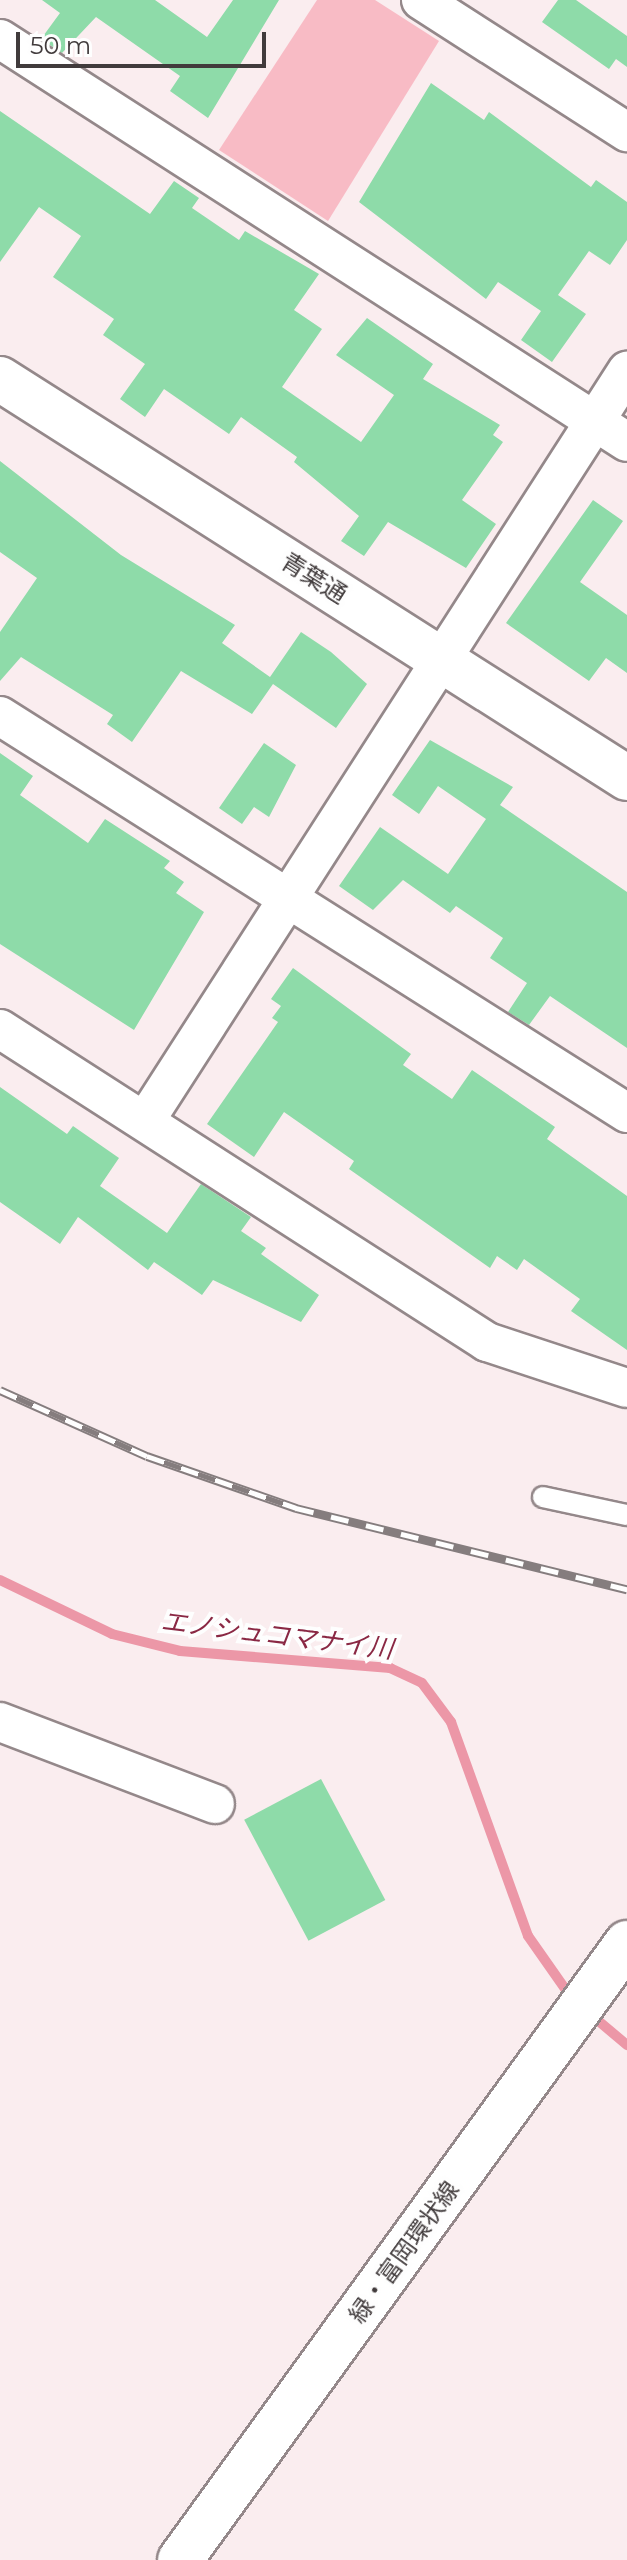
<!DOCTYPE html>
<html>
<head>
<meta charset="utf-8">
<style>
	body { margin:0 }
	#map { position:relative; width:627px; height:2560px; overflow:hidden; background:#faedef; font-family:Montserrat,"Noto Sans JP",sans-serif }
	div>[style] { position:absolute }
	.green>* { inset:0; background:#f8bbc5 }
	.stream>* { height:10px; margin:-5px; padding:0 5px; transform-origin:5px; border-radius:5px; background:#ec97a7 }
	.building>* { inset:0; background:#8edba9; transform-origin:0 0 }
	.roads { filter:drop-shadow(2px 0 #94888a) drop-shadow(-2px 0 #94888a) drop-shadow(0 2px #94888a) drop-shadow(0 -2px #94888a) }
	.service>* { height:20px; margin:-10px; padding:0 10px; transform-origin:10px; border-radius:10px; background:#fff }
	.minor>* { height:38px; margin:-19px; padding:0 19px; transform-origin:19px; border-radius:19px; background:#fff }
	.tertiary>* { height:44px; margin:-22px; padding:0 22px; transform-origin:22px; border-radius:22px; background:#fff }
	.rail>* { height:9px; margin-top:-4.5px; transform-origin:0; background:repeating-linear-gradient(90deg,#fefefe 0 18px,#857d7e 0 36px); box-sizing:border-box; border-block:2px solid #857d7e }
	span { translate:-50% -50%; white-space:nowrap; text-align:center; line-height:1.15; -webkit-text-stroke:8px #fefefe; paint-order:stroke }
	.street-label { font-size:24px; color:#413b3c }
	.water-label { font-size:26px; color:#8a2844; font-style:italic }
	.scale { position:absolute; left:16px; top:32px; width:250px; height:36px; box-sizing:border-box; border:4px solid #413b3c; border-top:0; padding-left:10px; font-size:24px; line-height:28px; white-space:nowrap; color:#413b3c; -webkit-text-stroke:6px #fefefe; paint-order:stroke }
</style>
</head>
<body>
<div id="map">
	<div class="green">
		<div style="clip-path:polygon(317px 0,375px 0,439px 41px,328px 221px,219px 150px)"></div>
	</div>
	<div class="stream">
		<div style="left:0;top:1580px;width:124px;rotate:25.7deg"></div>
		<div style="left:112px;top:1634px;width:70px;rotate:14deg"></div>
		<div style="left:180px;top:1651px;width:211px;rotate:4.6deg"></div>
		<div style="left:390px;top:1668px;width:35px;rotate:25deg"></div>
		<div style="left:422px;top:1683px;width:49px;rotate:53.4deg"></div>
		<div style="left:451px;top:1722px;width:227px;rotate:70.2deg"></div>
		<div style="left:528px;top:1936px;width:78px;rotate:54.9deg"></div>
		<div style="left:589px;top:2013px;width:50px;rotate:40.1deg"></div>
	</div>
	<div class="building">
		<div style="clip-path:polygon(42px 0,155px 0,207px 37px,233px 0,279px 0,208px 118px,170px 91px,180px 76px,96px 17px,62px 53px,41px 39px,60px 13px)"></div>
		<div style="clip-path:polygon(558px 0,576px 0,627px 36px,627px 67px,616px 59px,609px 69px,542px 22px)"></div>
		<div style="clip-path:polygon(431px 83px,484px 120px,489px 112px,591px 187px,596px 180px,627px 202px,627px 240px,610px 265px,589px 251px,558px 295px,586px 314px,552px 362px,521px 340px,541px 311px,498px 282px,486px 299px,359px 202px)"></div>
		<div style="clip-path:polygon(0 111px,150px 214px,174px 181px,199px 198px,192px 208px,239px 240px,245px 231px,319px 274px,294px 310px,322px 329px,282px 387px,361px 442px,394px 395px,336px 355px,367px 318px,433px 364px,423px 379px,500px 425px,493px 435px,503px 442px,462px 500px,496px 524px,466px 568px,388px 522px,364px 556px,341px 541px,359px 516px,294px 462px,297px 457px,241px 417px,229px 434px,164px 389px,145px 417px,120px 399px,145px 364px,103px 335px,114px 319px,53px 277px,81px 236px,39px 207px,0 262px)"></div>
		<div style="clip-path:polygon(0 461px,121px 555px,235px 625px,222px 643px,270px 677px,301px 632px,331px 652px,367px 684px,336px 728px,273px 684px,252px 714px,181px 671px,132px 742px,107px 724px,113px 715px,21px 657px,0 681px,0 632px,37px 578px,0 552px)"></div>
		<div style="clip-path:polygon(593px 500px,623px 521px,580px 582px,627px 615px,627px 673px,606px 658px,589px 681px,506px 623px)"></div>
		<div style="clip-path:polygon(430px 740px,513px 787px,500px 805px,627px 892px,627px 1048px,550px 996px,529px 1025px,508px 1012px,527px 983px,490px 958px,503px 938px,456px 906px,450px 913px,403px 880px,373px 910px,339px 886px,380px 827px,448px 874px,486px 819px,438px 786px,419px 814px,392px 795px)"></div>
		<div style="clip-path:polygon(264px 743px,296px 765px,269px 817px,254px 807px,242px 824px,219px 808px)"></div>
		<div style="clip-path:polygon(0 753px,33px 776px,20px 795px,88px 843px,105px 819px,170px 861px,164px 868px,184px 882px,176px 893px,204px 912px,134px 1030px,0 944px)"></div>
		<div style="clip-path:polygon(293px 968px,411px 1054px,403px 1065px,452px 1099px,472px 1070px,555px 1127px,547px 1139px,627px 1196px,627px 1350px,571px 1311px,580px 1299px,524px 1259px,517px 1270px,497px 1256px,490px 1268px,349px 1169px,354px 1161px,284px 1112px,254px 1157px,207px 1124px,278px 1022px,272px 1018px,281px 1006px,271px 999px)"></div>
		<div style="clip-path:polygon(0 1087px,67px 1134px,73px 1126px,119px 1158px,100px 1186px,167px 1233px,201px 1184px,251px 1217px,241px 1231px,266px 1248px,261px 1254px,319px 1295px,301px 1322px,213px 1280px,202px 1295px,154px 1262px,148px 1270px,78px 1217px,60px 1244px,0 1202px)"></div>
		<div style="left:321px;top:1779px;width:137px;height:87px;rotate:62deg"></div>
	</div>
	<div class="roads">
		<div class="service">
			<div style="left:543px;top:1497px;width:86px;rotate:12.1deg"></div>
		</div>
		<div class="minor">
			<div style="left:421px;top:0;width:245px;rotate:32.7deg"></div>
			<div style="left:0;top:39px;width:745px;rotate:32.73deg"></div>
			<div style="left:0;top:716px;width:742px;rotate:32.34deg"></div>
			<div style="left:0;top:1029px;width:579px;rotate:32.73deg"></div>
			<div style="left:487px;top:1342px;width:147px;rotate:18.2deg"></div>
			<div style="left:145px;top:1121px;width:892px;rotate:-57.27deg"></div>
			<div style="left:0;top:1722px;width:230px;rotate:20.9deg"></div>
		</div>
		<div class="tertiary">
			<div style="left:0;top:379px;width:743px;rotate:32.47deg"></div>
			<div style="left:180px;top:2560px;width:762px;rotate:-54.08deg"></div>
		</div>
	</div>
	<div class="rail">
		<div style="left:0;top:1390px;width:161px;rotate:24.2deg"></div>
		<div style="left:147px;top:1456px;width:158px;rotate:19.2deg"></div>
		<div style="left:296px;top:1508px;width:341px;rotate:13.8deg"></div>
	</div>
	<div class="street-label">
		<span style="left:314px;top:578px;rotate:32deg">青葉通</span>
		<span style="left:404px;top:2252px;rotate:-54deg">緑・富岡環状線</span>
	</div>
	<div class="water-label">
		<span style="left:277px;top:1636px;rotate:7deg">エノシュコマナイ川</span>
	</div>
	<div class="scale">50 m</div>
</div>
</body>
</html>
